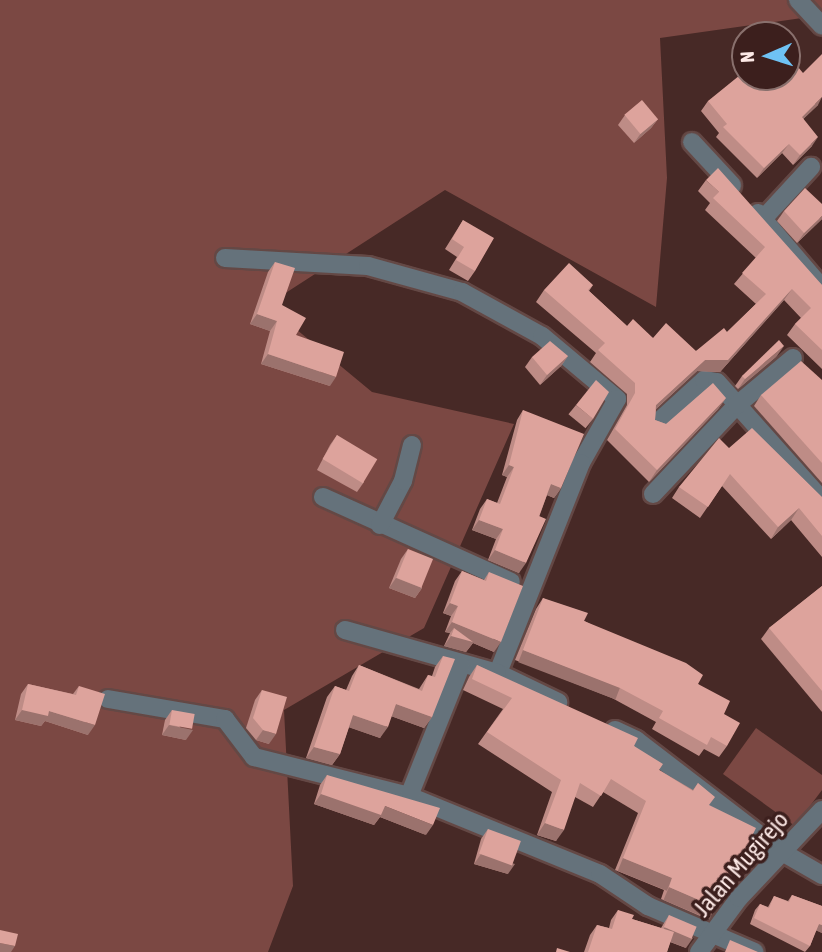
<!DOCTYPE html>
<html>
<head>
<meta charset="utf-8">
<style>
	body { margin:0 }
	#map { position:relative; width:822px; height:952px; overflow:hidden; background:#472926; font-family:"Asap Condensed",sans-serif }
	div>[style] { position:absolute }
	.green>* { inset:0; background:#7b4843 }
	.roads { filter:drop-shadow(2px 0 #644845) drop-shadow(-2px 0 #644845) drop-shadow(0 2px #644845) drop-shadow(0 -2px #644845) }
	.minor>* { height:18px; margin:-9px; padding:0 9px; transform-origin:9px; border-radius:9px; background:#65727b }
	.wall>* { inset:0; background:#be8c86; transform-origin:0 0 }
	.shaded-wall>* { inset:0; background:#9b726d; transform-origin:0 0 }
	.building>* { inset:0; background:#dda39c; transform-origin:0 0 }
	span { translate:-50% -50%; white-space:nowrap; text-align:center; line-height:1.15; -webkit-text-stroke:7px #3c1f1d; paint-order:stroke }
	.street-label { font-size:24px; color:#fde9e6 }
	.north { position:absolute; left:731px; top:21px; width:70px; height:70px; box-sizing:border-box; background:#3c1f1d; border:2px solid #89706d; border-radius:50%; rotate:267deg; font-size:19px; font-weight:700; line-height:28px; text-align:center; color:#fde9e6 }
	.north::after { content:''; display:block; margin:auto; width:24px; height:32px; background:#6fc2f4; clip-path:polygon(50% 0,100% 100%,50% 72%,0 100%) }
</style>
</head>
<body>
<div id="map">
	<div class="green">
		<div style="clip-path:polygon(0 0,822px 0,822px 21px,802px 18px,660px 38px,667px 178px,656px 307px,445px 190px,267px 305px,372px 392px,514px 424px,424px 628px,284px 710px,293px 886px,268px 952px,0 952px)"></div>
		<div style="clip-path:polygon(756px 728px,822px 775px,822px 790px,795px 826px,723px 774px)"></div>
	</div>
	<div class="roads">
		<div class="minor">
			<div style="left:798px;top:0;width:35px;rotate:47deg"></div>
			<div style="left:692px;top:142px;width:59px;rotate:47.1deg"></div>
			<div style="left:758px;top:213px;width:99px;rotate:49.5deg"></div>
			<div style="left:763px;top:219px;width:71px;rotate:-47.3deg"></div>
			<div style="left:225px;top:258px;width:143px;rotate:3.2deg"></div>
			<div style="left:368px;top:266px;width:98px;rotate:15.5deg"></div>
			<div style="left:462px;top:292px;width:91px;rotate:28.8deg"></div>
			<div style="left:542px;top:336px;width:98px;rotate:40deg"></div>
			<div style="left:617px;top:399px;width:73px;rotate:119.4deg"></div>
			<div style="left:581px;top:463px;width:226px;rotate:111.6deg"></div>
			<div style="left:498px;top:673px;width:67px;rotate:25.8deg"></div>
			<div style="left:656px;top:424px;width:65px;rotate:-42.5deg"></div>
			<div style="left:704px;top:380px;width:13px;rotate:9deg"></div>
			<div style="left:717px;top:382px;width:158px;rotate:48.3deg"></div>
			<div style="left:653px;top:494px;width:122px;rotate:-46.7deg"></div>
			<div style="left:737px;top:405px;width:73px;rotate:-40deg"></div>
			<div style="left:323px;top:497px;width:206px;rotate:24.3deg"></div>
			<div style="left:380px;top:525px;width:50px;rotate:-62.4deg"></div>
			<div style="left:403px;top:481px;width:37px;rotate:-76deg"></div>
			<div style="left:345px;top:630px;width:158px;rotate:15.8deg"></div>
			<div style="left:108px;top:699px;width:119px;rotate:9.7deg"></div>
			<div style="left:225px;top:719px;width:48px;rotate:52.7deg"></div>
			<div style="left:254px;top:757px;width:160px;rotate:14.1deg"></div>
			<div style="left:409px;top:796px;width:206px;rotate:22.2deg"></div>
			<div style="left:600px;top:874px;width:58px;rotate:33.7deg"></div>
			<div style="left:648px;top:906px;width:116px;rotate:23.3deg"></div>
			<div style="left:615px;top:730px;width:23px;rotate:25deg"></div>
			<div style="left:636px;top:740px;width:184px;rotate:37.5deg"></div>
			<div style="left:782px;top:852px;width:46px;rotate:29.9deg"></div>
			<div style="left:409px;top:796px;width:140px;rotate:-68.2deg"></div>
			<div style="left:699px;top:952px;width:67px;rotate:-53.5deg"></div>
			<div style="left:739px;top:898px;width:121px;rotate:-46.7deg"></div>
		</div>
	</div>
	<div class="wall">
		<div style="clip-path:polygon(768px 81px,818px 105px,803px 119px,812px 146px,793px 165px,782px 153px,757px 178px,716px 137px,719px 133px,701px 111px,708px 101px)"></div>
		<div style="clip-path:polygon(625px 115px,658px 119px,651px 128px,634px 143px,618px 125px)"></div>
		<div style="clip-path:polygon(706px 180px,822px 285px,822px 369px,787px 335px,795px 324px,801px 318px,784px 300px,720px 372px,697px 371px,656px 409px,655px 420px,666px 424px,726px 398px,718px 409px,649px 482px,607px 440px,627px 405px,627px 394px,590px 362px,596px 353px,536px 302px,544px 290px,593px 285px,589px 291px,627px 326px,653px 338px,696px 351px,727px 332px,756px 304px,734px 284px,756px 258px,705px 210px,710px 203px,698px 191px)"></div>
		<div style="clip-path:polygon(784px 211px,822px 219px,797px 243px,777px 221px)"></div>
		<div style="clip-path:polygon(463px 220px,475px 271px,468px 281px,449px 270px,457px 257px,445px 249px)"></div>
		<div style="clip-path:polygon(275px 262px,282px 305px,296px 335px,330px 386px,261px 364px,270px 331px,250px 324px,268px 272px)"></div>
		<div style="clip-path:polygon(568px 356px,561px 366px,540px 385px,525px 367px,532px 357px)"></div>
		<div style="clip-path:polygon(777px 356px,738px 389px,735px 386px,742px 376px)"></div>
		<div style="clip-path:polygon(822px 380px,822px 483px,754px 406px,761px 395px)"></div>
		<div style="left:576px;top:405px;width:22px;height:12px;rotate:39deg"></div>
		<div style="clip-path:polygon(523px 410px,561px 488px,554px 498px,547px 495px,519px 573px,488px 560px,496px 539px,472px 530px,480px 509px,487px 499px,497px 503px,507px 477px,502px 475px,517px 420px)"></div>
		<div style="clip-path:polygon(337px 435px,364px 482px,357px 492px,317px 470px,330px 445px)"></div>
		<div style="clip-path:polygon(729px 448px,822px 497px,822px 557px,791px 520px,771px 539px,722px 486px,700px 518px,672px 498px,679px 487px)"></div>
		<div style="clip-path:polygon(408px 549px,422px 588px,415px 598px,389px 588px,401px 559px)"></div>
		<div style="clip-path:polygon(462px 571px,484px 580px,489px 572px,494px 652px,473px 643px,466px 652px,444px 646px,450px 633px,445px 632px,451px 616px,443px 613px,455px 581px)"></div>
		<div style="clip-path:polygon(822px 586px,822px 712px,761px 639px,769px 628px)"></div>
		<div style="clip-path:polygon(543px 598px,698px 684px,724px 714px,727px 746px,719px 757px,704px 749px,699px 756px,652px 729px,656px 722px,612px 698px,515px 660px,536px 609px)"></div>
		<div style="clip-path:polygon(443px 656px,432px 717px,424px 728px,391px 716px,380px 738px,349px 727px,340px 754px,332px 765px,306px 758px,327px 697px,335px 686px,346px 690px,352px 676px,359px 665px,419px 689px,428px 675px,432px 676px,435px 667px)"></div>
		<div style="clip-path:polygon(477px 665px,634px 746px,659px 770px,693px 790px,698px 783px,709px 805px,726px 885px,724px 884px,715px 907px,707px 919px,661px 899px,664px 890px,615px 870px,638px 813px,603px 792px,593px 807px,575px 797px,556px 841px,537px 835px,552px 792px,478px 744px,503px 709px,463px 690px,469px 677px)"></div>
		<div style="clip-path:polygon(28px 684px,73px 694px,79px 686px,88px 735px,45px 721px,41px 726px,15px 720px,21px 694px)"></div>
		<div style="clip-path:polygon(262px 690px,269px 744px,256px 740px,246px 728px,255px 700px)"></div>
		<div style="clip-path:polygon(172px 710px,186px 740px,162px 735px,165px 720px)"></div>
		<div style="clip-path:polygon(327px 775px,426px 835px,380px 817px,374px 825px,314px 804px,320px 785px)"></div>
		<div style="clip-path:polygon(488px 829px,508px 874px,474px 864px,481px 839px)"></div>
		<div style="clip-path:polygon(792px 895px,822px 906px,822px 933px,816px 930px,810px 946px,805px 952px,750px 924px,755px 910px,760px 904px,768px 907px,774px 896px,788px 901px)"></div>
		<div style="clip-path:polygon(618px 910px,632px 919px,661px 928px,669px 915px,686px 948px,670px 942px,667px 952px,584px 952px,590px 935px,597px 925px,609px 928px,611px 920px)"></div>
	</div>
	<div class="shaded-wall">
		<div style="clip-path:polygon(822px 97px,818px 105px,795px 127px,802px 117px)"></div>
		<div style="clip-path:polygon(658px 119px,651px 128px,634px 143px,641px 133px)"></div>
		<div style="clip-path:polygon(818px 137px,812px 146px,793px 165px,800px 155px)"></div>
		<div style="clip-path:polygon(789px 144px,782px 153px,757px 178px,764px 168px)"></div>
		<div style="clip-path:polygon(822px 216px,822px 219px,797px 243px,804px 233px)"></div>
		<div style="clip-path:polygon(792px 289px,784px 300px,720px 372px,697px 371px,648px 416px,656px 405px,705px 360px)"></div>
		<div style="clip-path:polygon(257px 314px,277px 321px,270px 331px,250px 324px)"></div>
		<div style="clip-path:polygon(784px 346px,777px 356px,738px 389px,745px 379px)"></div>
		<div style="clip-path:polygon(268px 354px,336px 377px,330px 386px,261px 364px)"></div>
		<div style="clip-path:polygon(568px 356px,561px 366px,540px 385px,547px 375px)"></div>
		<div style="clip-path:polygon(726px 398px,718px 409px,649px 482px,657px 470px)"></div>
		<div style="clip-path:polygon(509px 465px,514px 467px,507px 477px,502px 475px)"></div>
		<div style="clip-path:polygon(551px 484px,561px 488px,554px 498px,544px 494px)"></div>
		<div style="clip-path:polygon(799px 508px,791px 520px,771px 539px,778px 527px)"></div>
		<div style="clip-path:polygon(479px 520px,503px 529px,496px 539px,472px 530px)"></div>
		<div style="clip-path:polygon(495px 550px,526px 563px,519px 573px,488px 560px)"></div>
		<div style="clip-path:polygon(396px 578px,422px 588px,415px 598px,389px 588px)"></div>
		<div style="clip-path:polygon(450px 603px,458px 606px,451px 616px,443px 613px)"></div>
		<div style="clip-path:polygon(452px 622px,501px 642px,494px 652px,473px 643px,466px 652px,444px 646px,451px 636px,454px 628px,450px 633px,445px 632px)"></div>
		<div style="left:523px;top:650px;width:104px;height:13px;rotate:21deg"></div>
		<div style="clip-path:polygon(396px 704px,432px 717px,424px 728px,388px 715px)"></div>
		<div style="clip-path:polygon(22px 710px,49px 711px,95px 725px,88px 735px,45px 721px,41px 726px,15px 720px)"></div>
		<div style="clip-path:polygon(353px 715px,388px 727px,380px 738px,345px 726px)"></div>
		<div style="clip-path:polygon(169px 725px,193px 730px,186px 740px,162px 735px)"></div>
		<div style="clip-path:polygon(263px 730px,276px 734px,269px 744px,256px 740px)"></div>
		<div style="clip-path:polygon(314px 747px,340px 754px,332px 765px,306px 758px)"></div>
		<div style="clip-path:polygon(321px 794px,385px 806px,433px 825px,426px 835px,380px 817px,374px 825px,314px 804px)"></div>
		<div style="clip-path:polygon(545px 823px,564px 830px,556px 841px,537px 835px)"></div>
		<div style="clip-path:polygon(481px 854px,515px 864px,508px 874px,474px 864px)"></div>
		<div style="left:623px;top:858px;width:53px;height:14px;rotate:22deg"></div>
		<div style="clip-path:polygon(729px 871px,734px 873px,726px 885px,721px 883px)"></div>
		<div style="left:669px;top:887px;width:50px;height:14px;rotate:23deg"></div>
		<div style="clip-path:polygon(819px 924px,822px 925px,822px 933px,815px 930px)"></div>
		<div style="clip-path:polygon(665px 927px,693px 938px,686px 948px,658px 937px)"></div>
		<div style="clip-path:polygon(0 943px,15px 946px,11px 952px,0 952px)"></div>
	</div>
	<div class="building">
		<div style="clip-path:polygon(822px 54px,822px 97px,802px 117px,818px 137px,800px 155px,789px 144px,764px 168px,723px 127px,727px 124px,708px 101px,745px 71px,745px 77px,764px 77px,768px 81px,771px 77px,785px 77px,787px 78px,798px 67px,803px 73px)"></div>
		<div style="left:642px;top:100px;width:25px;height:23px;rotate:50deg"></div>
		<div style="clip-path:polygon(718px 168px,822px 285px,822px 350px,795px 324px,811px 308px,792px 289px,728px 360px,705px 360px,656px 405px,655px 420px,666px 424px,713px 383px,726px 398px,657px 470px,615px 429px,635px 393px,635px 383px,598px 350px,605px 343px,544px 290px,569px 263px,593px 285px,588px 290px,627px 326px,633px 319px,653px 338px,666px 323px,696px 351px,724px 328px,727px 332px,766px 294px,742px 273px,765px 247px,713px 198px,719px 192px,706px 180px)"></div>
		<div style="clip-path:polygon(805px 188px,822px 204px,822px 216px,804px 233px,784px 211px)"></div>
		<div style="clip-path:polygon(463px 220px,494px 238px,475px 271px,456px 260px,464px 247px,452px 239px)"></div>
		<div style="clip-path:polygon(275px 262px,295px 268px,282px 305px,306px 318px,296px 335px,344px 352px,336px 377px,268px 354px,277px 321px,257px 314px)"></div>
		<div style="clip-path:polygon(779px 340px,784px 346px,745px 379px,742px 376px)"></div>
		<div style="clip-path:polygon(550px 341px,568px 356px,547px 375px,532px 357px)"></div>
		<div style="clip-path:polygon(801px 361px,822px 380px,822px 463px,761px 395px)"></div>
		<div style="clip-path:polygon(596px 380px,609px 392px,593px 419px,576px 405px)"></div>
		<div style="clip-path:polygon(523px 410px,584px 434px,561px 488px,551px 484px,539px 516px,546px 519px,526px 563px,495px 550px,503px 529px,479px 520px,487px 499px,500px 504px,514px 467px,509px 465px)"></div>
		<div style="clip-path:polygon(752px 428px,822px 497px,822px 536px,799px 508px,778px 527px,730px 474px,708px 507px,679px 487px,719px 438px,729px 448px)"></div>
		<div style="left:337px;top:435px;width:47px;height:28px;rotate:31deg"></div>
		<div style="left:408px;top:549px;width:27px;height:31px;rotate:22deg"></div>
		<div style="clip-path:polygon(462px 571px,486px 581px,489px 572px,523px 586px,501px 642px,452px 622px,458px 606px,450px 603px)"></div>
		<div style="clip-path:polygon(822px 586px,822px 691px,769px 628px)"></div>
		<div style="clip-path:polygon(543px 598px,588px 613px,584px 621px,686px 663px,703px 675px,698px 684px,730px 701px,724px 714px,740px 723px,727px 746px,711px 737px,707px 745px,659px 718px,663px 711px,620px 688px,523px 650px)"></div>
		<div style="clip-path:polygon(454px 628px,473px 642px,451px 636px)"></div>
		<div style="clip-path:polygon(443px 656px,455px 659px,432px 717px,396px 704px,388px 727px,353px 715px,340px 754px,314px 747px,335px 686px,349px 691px,359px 665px,422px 691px,428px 675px,435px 677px)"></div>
		<div style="clip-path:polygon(477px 665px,638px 738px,634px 746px,663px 764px,659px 770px,693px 791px,698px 783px,715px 797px,709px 805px,756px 828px,734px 873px,729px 871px,715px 907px,669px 887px,672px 878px,623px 858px,646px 801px,611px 779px,601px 796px,580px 783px,564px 830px,545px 823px,561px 780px,487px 732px,512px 698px,472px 679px)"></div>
		<div style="clip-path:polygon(28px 684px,76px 695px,79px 686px,105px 694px,95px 725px,49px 711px,48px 716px,22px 710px)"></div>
		<div style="clip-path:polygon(262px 690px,287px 697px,276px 734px,263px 730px,253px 718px)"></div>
		<div style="left:172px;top:710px;width:23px;height:15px;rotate:10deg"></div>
		<div style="clip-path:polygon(327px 775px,440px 808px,433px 825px,385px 806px,381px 815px,321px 794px)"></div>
		<div style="left:488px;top:829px;width:35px;height:26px;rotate:20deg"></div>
		<div style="clip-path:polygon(792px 895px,822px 906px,822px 925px,819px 924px,810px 946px,754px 918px,760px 904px,769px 908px,774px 896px,789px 902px)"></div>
		<div style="clip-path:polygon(618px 910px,634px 915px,632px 919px,674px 932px,667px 952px,588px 952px,597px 925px,612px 929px)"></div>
		<div style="left:669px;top:915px;width:30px;height:13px;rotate:23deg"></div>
		<div style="clip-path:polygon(0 930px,18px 934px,15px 946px,0 943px)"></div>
		<div style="clip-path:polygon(730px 940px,758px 952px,725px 952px)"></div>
		<div style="clip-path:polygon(557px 948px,570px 952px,556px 952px)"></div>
	</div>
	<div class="street-label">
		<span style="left:741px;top:864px;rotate:-49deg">Jalan Mugirejo</span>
	</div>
	<div class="north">N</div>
</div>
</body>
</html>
